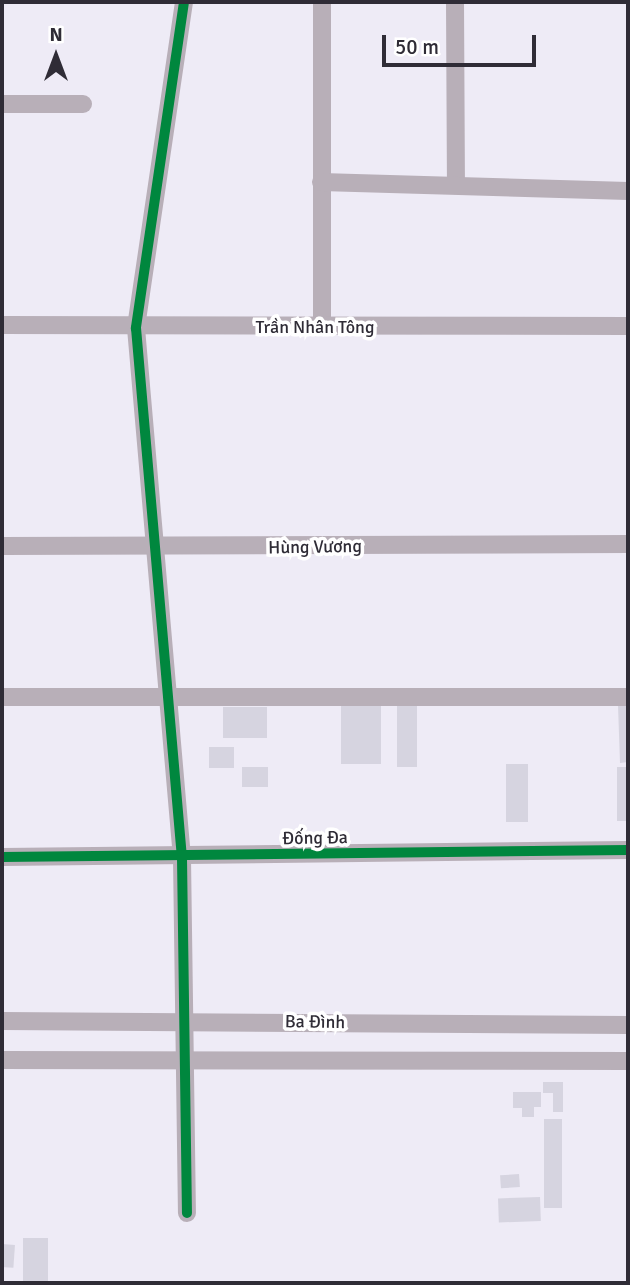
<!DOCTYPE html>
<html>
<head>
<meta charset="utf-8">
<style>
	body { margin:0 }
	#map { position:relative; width:630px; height:1285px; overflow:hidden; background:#eeebf6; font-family:Signika,sans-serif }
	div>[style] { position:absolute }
	.building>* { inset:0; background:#d6d4e0; transform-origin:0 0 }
	.street>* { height:18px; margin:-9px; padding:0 9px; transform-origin:9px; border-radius:9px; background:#b8afb8 }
	.cycleway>* { height:10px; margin:-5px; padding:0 5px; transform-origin:5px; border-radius:5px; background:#00873e }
	span { translate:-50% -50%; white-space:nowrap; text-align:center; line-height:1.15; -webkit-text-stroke:7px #fff; paint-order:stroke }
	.street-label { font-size:18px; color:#2f2c36 }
	.frame { position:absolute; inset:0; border:4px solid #2f2c36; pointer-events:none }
	.north { position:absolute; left:21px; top:21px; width:70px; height:70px; -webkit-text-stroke:5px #fff; paint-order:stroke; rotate:0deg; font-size:19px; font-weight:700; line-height:28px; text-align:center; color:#2f2c36 }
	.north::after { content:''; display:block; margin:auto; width:24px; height:32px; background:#2f2c36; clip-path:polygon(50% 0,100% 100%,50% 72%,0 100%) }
	.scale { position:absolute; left:382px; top:35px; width:154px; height:32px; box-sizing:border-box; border:4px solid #2f2c36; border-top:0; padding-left:9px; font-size:21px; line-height:24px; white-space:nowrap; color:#2f2c36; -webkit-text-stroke:5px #fff; paint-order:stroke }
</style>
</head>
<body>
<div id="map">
	<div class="building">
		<div style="left:341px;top:704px;width:40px;height:60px"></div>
		<div style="left:397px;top:704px;width:20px;height:63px"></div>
		<div style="clip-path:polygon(618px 705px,628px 705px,628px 762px,620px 763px)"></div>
		<div style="left:223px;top:707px;width:44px;height:31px"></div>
		<div style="left:209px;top:747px;width:25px;height:21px"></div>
		<div style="left:506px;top:764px;width:22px;height:58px"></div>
		<div style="left:242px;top:767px;width:26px;height:20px"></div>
		<div style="left:617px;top:767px;width:11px;height:54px"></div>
		<div style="clip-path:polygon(543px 1082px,563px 1082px,563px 1112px,553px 1112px,553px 1093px,543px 1093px)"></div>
		<div style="clip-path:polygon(513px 1092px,541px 1092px,541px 1107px,534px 1107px,534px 1117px,522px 1117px,522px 1108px,513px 1108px)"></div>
		<div style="left:544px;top:1119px;width:18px;height:89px"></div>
		<div style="left:519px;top:1174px;width:13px;height:19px;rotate:86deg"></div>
		<div style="left:540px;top:1197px;width:24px;height:42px;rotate:88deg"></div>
		<div style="left:23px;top:1238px;width:25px;height:45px"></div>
		<div style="left:2px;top:1244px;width:13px;height:23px;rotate:4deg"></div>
	</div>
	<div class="street">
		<div style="left:184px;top:2px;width:330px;rotate:98.4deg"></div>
		<div style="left:136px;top:328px;width:532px;rotate:85.04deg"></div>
		<div style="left:182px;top:858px;width:355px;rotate:89.2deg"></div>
		<div style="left:322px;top:2px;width:325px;rotate:90deg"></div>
		<div style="left:455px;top:2px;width:183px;rotate:89.7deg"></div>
		<div style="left:2px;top:104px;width:81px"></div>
		<div style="left:321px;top:182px;width:307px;rotate:1.7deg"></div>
		<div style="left:2px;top:325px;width:626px;rotate:0.09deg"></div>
		<div style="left:2px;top:546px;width:626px;rotate:-0.18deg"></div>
		<div style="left:2px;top:697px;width:626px"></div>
		<div style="left:2px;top:857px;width:626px;rotate:-0.64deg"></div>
		<div style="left:2px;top:1021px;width:626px;rotate:0.37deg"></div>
		<div style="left:2px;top:1060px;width:626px;rotate:0.09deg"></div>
	</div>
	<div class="cycleway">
		<div style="left:184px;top:2px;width:330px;rotate:98.4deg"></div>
		<div style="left:136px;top:328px;width:532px;rotate:85.04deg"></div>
		<div style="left:182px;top:858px;width:355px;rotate:89.2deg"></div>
		<div style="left:2px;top:857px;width:626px;rotate:-0.64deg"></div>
	</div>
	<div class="street-label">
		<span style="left:315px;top:327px">Trần Nhân Tông</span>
		<span style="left:315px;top:547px;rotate:-1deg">Hùng Vương</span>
		<span style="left:315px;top:838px;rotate:-1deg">Đống Đa</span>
		<span style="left:315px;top:1022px;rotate:1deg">Ba Đình</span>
	</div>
	<div class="frame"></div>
	<div class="north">N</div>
	<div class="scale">50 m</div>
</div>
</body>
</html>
